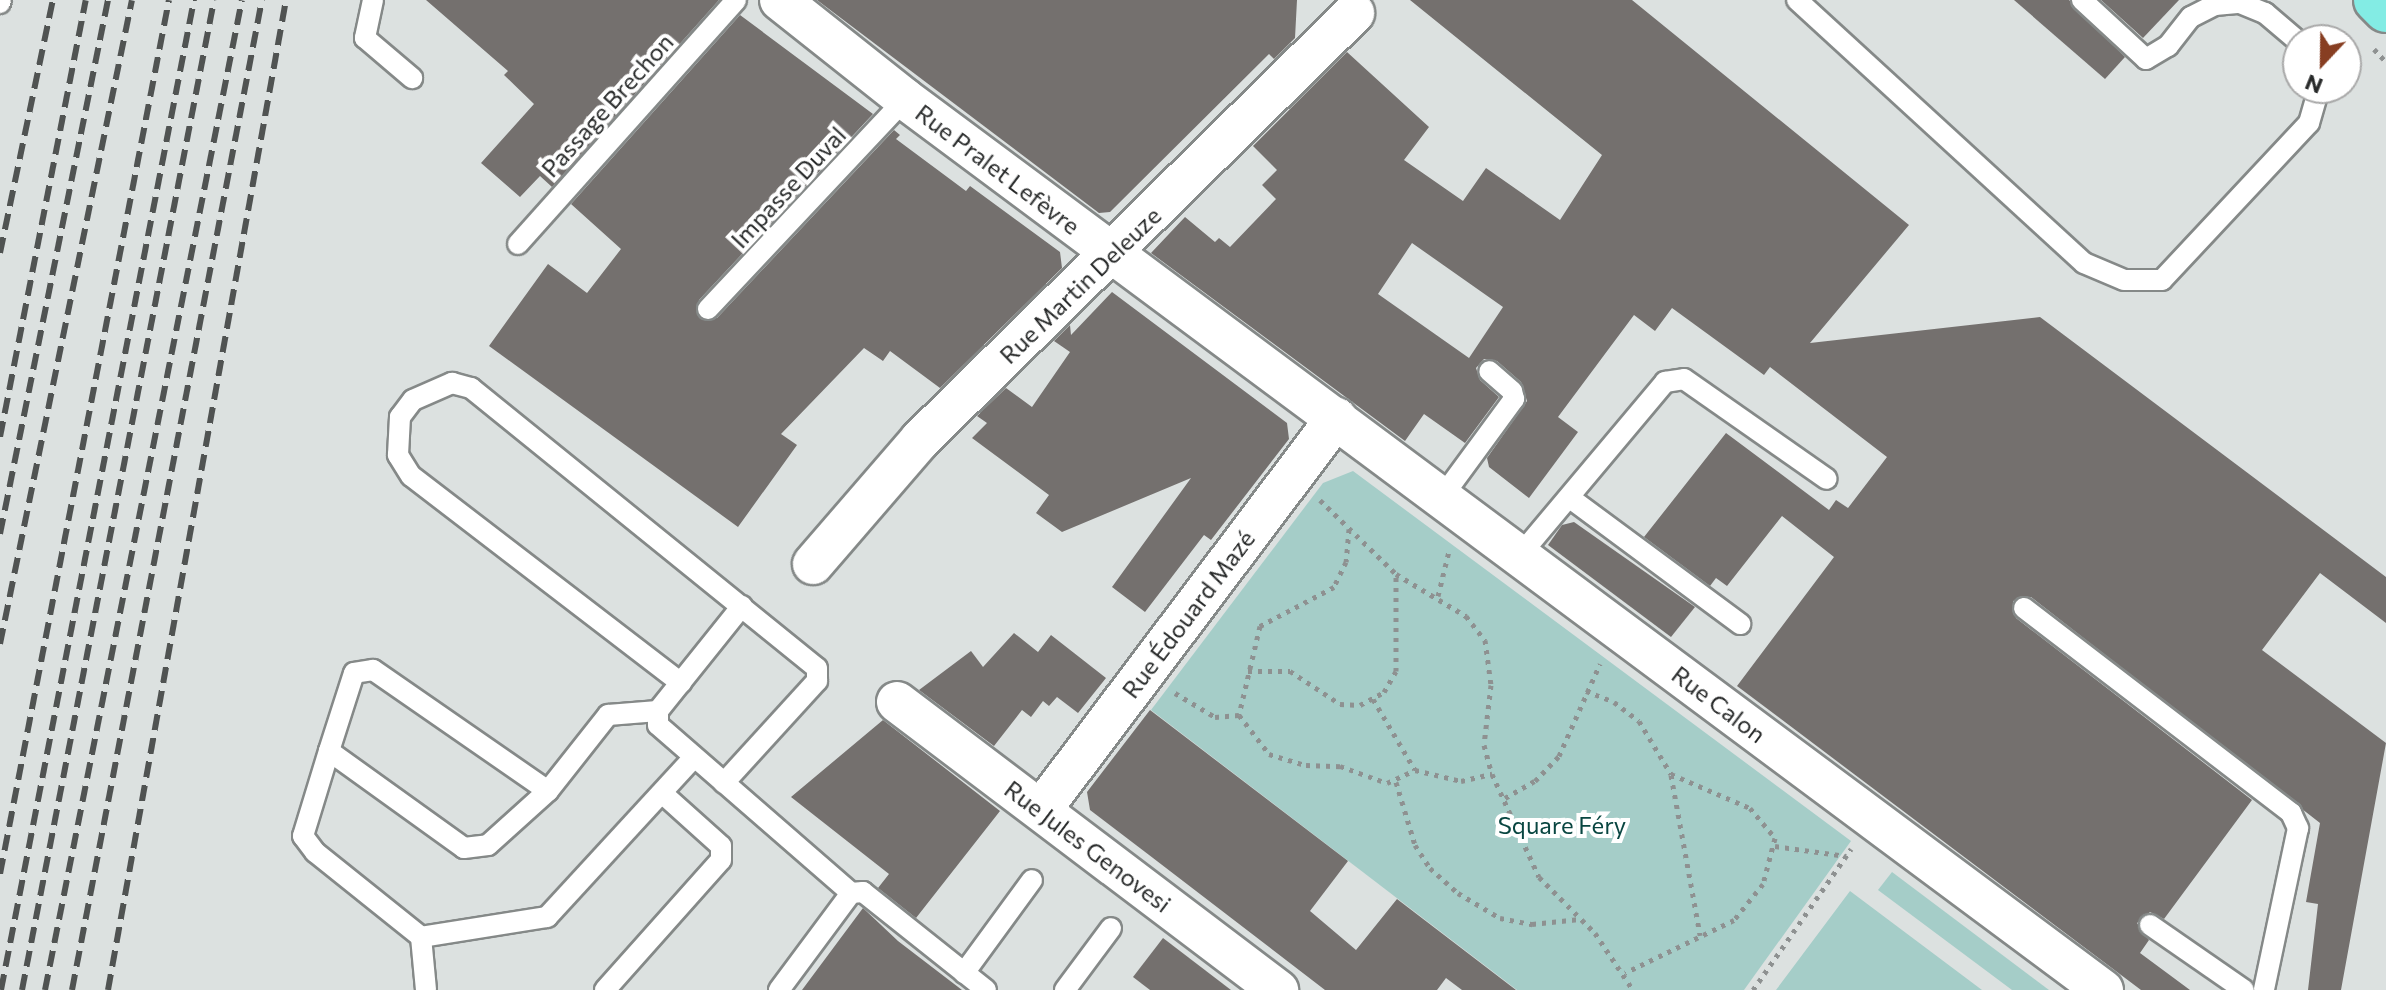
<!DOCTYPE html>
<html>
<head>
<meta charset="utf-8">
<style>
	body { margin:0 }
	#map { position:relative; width:2386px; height:990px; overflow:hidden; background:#dce1e0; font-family:Commissioner,sans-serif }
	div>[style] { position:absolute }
	.green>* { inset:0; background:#a5cdc8 }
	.building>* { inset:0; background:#74706e }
	.path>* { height:5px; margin-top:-2.5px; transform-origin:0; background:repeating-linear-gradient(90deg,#8e9191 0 4px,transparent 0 10px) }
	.roads { filter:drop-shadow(2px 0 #858988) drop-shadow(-2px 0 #858988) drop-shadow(0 2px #858988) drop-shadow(0 -2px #858988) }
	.lane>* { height:20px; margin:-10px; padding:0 10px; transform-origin:10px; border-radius:10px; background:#fff }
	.street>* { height:40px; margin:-20px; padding:0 20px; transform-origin:20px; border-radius:20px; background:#fff }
	.primary>* { height:44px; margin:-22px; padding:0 22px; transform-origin:22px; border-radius:22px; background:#83ece4 }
	.rail>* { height:6px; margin-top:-3px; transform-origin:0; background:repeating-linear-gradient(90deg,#505352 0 16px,transparent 0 24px) }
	span { translate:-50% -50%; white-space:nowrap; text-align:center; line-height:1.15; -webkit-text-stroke:8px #fff; paint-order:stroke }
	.street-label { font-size:24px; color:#272929 }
	.park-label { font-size:24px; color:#094641 }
	.north { position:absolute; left:2282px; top:24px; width:80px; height:80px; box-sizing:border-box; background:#fff; border:2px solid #a9a9a9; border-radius:50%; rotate:202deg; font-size:22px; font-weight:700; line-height:32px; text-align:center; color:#272929 }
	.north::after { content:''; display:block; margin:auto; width:28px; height:36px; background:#873e22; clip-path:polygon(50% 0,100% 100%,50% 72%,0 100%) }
</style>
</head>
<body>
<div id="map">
	<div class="green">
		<div style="clip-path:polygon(1353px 471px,1851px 841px,1744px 990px,1517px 990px,1151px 710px,1323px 483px)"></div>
		<div style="clip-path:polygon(1892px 872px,2049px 990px,2012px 990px,1878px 890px)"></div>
		<div style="clip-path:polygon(1850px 891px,1982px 990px,1983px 990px,1776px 990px)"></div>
	</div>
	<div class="building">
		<div style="clip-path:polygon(426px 0,719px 0,552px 187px,540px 176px,520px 197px,481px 163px,534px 104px,504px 75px,508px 71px)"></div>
		<div style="clip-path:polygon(817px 0,1297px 0,1295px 38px,1274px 59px,1269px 54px,1110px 212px,1099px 213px)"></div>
		<div style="clip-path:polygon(evenodd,1410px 0,1632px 0,1909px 225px,1810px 343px,2040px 317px,2386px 577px,2386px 623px,2320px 573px,2262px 650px,2386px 743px,2341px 990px,2308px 990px,2318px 904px,2306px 902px,2320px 823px,2031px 597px,2013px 601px,2016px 618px,2252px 800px,2164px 919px,2150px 912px,2137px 923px,2149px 940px,2140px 953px,2190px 990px,2141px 990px,1737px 686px,1834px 557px,1782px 516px,1727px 586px,1716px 578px,1710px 586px,1644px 537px,1726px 433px,1829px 510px,1836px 500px,1848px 508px,1887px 457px,1770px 367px,1764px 375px,1672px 308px,1655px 331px,1634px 315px,1558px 417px,1578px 432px,1529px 498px,1489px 467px,1487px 458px,1527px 401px,1521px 382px,1497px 361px,1484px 359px,1476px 368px,1480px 380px,1499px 397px,1465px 443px,1424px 414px,1405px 441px,1151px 253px,1185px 217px,1215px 242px,1219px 238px,1230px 247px,1276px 199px,1262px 185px,1277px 170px,1253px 146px,1347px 52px,1429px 127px,1404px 160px,1463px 201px,1486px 168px,1560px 220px,1602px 155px,1410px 0,1412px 243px,1503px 307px,1469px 358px,1378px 294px,1412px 243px)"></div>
		<div style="clip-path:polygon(2014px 0,2069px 0,2125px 57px,2105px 79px)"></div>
		<div style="clip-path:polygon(2101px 0,2179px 0,2143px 38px)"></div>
		<div style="clip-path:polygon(740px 15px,873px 114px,699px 300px,700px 319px,717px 318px,894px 130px,900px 135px,896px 139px,966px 191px,970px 186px,1060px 252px,1062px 268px,940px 388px,890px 351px,883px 361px,864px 348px,781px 434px,797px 445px,738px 527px,489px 346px,548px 264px,587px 293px,621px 249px,571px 204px)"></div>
		<div style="clip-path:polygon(1112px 292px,1287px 423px,1289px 439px,1211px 540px,1204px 535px,1145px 612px,1112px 587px,1191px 478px,1062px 532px,1036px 513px,1049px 495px,972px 438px,987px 423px,977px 416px,1006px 388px,1032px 407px,1070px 352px,1054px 341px,1070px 325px,1071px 335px)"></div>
		<div style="clip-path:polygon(1574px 522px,1695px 607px,1671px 637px,1548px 545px,1562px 525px)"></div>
		<div style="clip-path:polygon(1014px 633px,1038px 652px,1051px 635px,1106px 678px,1078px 713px,1057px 697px,1049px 706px,1043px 701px,1031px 717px,1022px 710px,994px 746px,919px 690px,971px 651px,983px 667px)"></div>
		<div style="clip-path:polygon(1150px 710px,1348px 861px,1310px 911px,1356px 950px,1397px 899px,1516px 990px,1462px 990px,1446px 978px,1437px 990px,1325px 990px,1153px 858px,1090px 810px,1087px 792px)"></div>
		<div style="clip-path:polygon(883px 720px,1000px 811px,916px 918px,878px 888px,889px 874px,791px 797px)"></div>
		<div style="clip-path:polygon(863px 908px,898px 941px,962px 990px,802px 990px)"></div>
		<div style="clip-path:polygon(1163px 938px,1231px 990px,1150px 990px,1133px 977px)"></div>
	</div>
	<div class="path">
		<div style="left:2374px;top:49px;width:18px;rotate:47deg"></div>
		<div style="left:1320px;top:500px;width:106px;rotate:44.2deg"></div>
		<div style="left:1396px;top:574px;width:82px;rotate:31deg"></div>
		<div style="left:1466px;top:616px;width:31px;rotate:52deg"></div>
		<div style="left:1485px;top:640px;width:45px;rotate:82.4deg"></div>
		<div style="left:1491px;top:685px;width:60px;rotate:96.7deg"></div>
		<div style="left:1484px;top:745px;width:30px;rotate:75deg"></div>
		<div style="left:1492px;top:774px;width:113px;rotate:65.5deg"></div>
		<div style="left:1539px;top:877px;width:79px;rotate:45deg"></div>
		<div style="left:1595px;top:933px;width:69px;rotate:56.3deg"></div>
		<div style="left:1349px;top:529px;width:33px;rotate:95deg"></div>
		<div style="left:1346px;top:562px;width:28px;rotate:116deg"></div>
		<div style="left:1334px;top:587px;width:84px;rotate:152.2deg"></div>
		<div style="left:1260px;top:626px;width:91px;rotate:103.3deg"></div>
		<div style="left:1239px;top:715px;width:49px;rotate:52.4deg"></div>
		<div style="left:1269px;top:754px;width:39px;rotate:17deg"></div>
		<div style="left:1306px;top:765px;width:34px;rotate:2deg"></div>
		<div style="left:1340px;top:766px;width:50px;rotate:19.9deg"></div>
		<div style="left:1387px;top:783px;width:31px;rotate:-25deg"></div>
		<div style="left:1415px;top:770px;width:47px;rotate:13.4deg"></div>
		<div style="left:1461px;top:781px;width:32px;rotate:-13deg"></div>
		<div style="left:1438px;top:596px;width:46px;rotate:-76.3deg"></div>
		<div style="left:1248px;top:671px;width:42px"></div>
		<div style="left:1290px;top:671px;width:60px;rotate:33.4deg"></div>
		<div style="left:1340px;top:704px;width:20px;rotate:3deg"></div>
		<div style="left:1360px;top:705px;width:27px;rotate:-28deg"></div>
		<div style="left:1384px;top:692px;width:24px;rotate:-60deg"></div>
		<div style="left:1396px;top:671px;width:97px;rotate:-90deg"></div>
		<div style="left:1586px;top:691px;width:30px;rotate:21deg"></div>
		<div style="left:1614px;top:702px;width:31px;rotate:37deg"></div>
		<div style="left:1639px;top:721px;width:62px;rotate:58.9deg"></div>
		<div style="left:1671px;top:774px;width:86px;rotate:23.3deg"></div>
		<div style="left:1750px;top:808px;width:39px;rotate:50deg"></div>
		<div style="left:1775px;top:838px;width:48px;rotate:104.6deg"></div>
		<div style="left:1763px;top:884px;width:46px;rotate:128.9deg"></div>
		<div style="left:1734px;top:920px;width:121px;rotate:154.1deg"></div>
		<div style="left:1175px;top:693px;width:47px;rotate:31deg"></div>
		<div style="left:1215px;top:717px;width:24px;rotate:-5deg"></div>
		<div style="left:1373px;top:699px;width:82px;rotate:59.4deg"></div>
		<div style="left:1671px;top:775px;width:163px;rotate:79.7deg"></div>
		<div style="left:1396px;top:782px;width:66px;rotate:73.2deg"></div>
		<div style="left:1415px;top:845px;width:27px;rotate:57deg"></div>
		<div style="left:1430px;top:868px;width:38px;rotate:42deg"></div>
		<div style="left:1458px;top:893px;width:49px;rotate:30.8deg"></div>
		<div style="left:1500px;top:918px;width:33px;rotate:11deg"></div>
		<div style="left:1532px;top:924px;width:48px;rotate:-5.9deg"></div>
		<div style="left:1505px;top:798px;width:34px;rotate:-30deg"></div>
		<div style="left:1535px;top:781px;width:35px;rotate:-46deg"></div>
		<div style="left:1559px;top:756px;width:101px;rotate:-66deg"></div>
		<div style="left:1775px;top:846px;width:72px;rotate:8deg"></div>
		<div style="left:1753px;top:990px;width:172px;rotate:-55.2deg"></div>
	</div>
	<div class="roads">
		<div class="lane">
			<div style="left:373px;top:0;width:39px;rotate:102deg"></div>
			<div style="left:365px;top:38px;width:62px;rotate:40.4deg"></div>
			<div style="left:1797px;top:0;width:389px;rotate:42.5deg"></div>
			<div style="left:2084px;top:263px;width:43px;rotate:23deg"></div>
			<div style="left:2124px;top:280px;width:38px"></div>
			<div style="left:2162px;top:280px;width:215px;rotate:-46.9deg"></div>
			<div style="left:2309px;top:123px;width:36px;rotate:-74deg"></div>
			<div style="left:2082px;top:0;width:87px;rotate:42.7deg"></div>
			<div style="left:2146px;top:59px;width:26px;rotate:-31deg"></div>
			<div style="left:2168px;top:46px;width:37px;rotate:-52deg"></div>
			<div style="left:2191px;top:17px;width:27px;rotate:-27deg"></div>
			<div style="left:2215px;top:5px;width:25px;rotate:-5deg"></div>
			<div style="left:2240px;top:3px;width:27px;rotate:22deg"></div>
			<div style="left:2265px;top:13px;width:43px;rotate:40.3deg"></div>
			<div style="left:0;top:3px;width:3px;rotate:-72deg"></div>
			<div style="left:518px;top:244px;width:327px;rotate:-48.2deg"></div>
			<div style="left:708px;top:309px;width:288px;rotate:-46.8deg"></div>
			<div style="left:1442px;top:497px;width:122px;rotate:-53.7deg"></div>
			<div style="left:1514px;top:399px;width:8px;rotate:-104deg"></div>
			<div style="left:1512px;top:391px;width:30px;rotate:-139deg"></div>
			<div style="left:1570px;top:498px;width:212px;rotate:36.5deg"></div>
			<div style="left:1520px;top:555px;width:226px;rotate:-50deg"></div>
			<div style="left:1665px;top:382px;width:19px;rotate:-9deg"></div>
			<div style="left:1684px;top:379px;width:174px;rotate:35deg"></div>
			<div style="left:742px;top:606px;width:134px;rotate:128.7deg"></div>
			<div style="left:658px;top:711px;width:14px;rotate:90deg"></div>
			<div style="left:658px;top:725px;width:256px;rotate:41deg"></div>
			<div style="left:2024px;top:608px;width:337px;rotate:37.5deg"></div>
			<div style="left:2291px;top:813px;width:17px;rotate:65deg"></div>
			<div style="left:2298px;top:828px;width:166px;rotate:101.9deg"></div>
			<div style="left:681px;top:683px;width:340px;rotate:-142.5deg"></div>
			<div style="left:411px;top:476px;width:25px;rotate:-122deg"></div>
			<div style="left:398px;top:455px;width:38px;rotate:-87deg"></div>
			<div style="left:400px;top:417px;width:21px;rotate:-53deg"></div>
			<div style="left:413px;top:400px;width:43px;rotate:-23.6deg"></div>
			<div style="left:452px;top:383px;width:20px;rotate:15deg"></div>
			<div style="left:471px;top:388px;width:445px;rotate:39deg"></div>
			<div style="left:817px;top:668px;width:13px;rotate:90deg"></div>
			<div style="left:817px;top:681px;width:138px;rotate:132.4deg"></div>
			<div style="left:329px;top:751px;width:89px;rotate:107deg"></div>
			<div style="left:303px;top:836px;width:20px;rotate:53deg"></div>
			<div style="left:315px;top:852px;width:136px;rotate:38.7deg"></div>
			<div style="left:421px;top:937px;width:128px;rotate:-9deg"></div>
			<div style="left:547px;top:917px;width:217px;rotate:-47.4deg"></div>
			<div style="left:548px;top:791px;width:213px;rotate:-145.3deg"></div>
			<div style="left:373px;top:670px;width:19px;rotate:171deg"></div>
			<div style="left:354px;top:673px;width:82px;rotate:107.8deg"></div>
			<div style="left:329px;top:751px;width:166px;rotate:35.7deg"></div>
			<div style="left:464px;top:848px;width:24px;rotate:-7deg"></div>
			<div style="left:488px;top:845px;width:81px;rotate:-42deg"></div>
			<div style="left:548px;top:791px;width:97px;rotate:-51.7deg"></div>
			<div style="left:608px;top:715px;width:50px;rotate:-4.6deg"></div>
			<div style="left:2150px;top:925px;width:114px;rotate:34.7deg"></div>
			<div style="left:421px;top:937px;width:53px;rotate:84.6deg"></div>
			<div style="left:964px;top:973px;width:115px;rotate:-53.8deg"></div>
			<div style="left:605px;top:990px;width:174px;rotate:-48.3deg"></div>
			<div style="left:721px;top:860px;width:14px;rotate:-90deg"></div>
			<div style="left:721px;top:846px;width:78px;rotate:-138.1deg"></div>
			<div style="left:779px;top:990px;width:121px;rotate:-53.4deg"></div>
			<div style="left:851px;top:893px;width:12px;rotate:-5deg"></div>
			<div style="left:863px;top:892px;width:157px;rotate:38.5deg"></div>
			<div style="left:1065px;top:990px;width:77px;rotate:-53.4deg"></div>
		</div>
		<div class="street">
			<div style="left:780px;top:0;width:159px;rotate:38.4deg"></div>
			<div style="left:905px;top:99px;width:1493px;rotate:36.64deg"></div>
			<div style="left:813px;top:564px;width:164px;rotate:-49.2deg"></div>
			<div style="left:920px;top:440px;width:609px;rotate:-44.53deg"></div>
			<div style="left:897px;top:702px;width:478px;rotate:37.1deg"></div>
			<div style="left:1041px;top:810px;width:491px;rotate:-53deg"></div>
		</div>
		<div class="primary">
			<div style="left:2376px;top:0;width:14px;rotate:45deg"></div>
		</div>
	</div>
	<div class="rail">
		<div style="left:0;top:253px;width:258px;rotate:-78.2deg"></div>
		<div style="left:0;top:437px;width:445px;rotate:-78.9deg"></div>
		<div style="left:0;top:534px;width:545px;rotate:-78.57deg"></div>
		<div style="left:0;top:644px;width:657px;rotate:-78.42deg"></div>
		<div style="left:0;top:874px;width:890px;rotate:-79.06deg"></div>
		<div style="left:1px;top:990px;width:1009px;rotate:-78.97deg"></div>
		<div style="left:22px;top:990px;width:1008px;rotate:-79.02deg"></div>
		<div style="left:45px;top:990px;width:1009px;rotate:-78.75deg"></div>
		<div style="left:72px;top:990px;width:1008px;rotate:-79.14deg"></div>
		<div style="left:108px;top:990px;width:1006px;rotate:-79.81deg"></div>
	</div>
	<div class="street-label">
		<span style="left:607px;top:105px;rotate:-48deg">Passage Brechon</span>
		<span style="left:998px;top:169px;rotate:37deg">Rue Pralet Lefèvre</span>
		<span style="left:788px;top:187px;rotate:-47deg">Impasse Duval</span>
		<span style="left:1080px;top:285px;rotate:-44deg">Rue Martin Deleuze</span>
		<span style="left:1188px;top:614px;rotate:-53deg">Rue Édouard Mazé</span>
		<span style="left:1719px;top:704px;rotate:37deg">Rue Calon</span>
		<span style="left:1088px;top:846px;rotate:37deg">Rue Jules Genovesi</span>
	</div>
	<div class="park-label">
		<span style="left:1562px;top:825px">Square Féry</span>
	</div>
	<div class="north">N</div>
</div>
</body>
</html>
